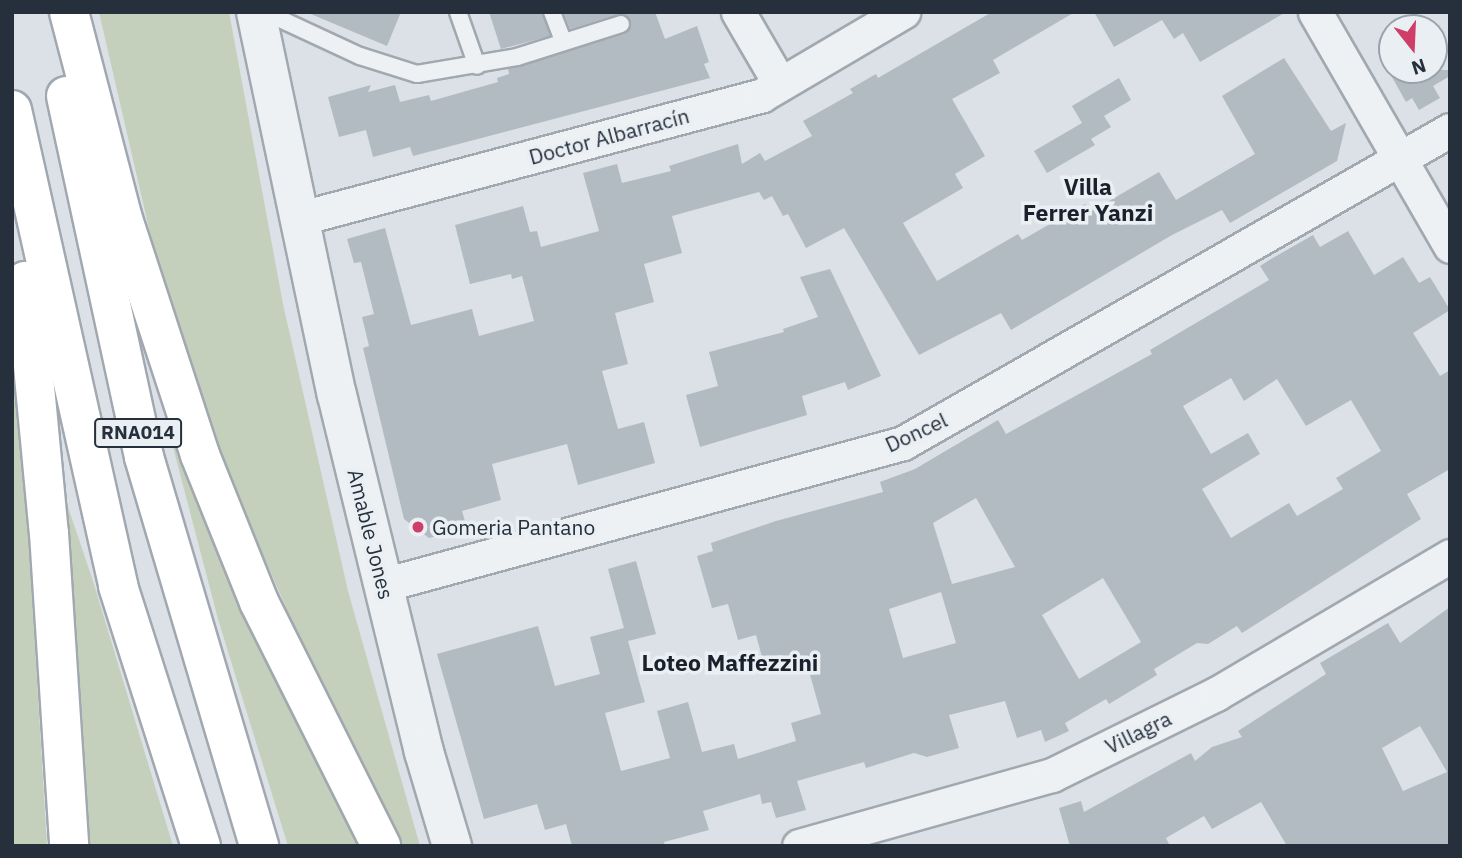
<!DOCTYPE html>
<html>
<head>
<meta charset="utf-8">
<style>
	body { margin:0 }
	#map { position:relative; width:1462px; height:858px; overflow:hidden; background:#dbe1e6; font-family:"IBM Plex Sans",sans-serif }
	div>[style] { position:absolute }
	.green>* { inset:0; background:#c4d0bc }
	.building>* { inset:0; background:#b3bbc2 }
	.roads { filter:drop-shadow(2px 0 #a1a8b0) drop-shadow(-2px 0 #a1a8b0) drop-shadow(0 2px #a1a8b0) drop-shadow(0 -2px #a1a8b0) }
	.service>* { height:16px; margin:-8px; padding:0 8px; transform-origin:8px; border-radius:8px; background:#eef1f4 }
	.minor>* { height:33px; margin:-16.5px; padding:0 16.5px; transform-origin:16.5px; border-radius:16.5px; background:#eef1f4 }
	.tertiary>* { height:38px; margin:-19px; padding:0 19px; transform-origin:19px; border-radius:19px; background:#eef1f4 }
	.motorway>* { height:38px; margin:-19px; padding:0 19px; transform-origin:19px; border-radius:19px; background:#fff }
	.dots>* { width:19px; height:19px; translate:-50% -50%; box-sizing:border-box; border:4px solid #eaeff4; border-radius:50% }
	span { translate:-50% -50%; white-space:nowrap; text-align:center; line-height:1.15; -webkit-text-stroke:7px #eaeff4; paint-order:stroke }
	.shield-label span { padding:2px 5px; background:#eaeff4; border:2px solid; border-radius:5px; -webkit-text-stroke-width:0 }
	.shield-label { font-size:19px; color:#25303c; font-weight:700 }
	.street-label { font-size:21px; color:#25303c }
	.poi-label { font-size:21px; color:#25303c }
	.left { translate:0 -50%; text-align:left }
	.neighbourhood-label { font-size:23px; color:#18212c; font-weight:700 }
	.frame { position:absolute; inset:0; border:14px solid #25303c; pointer-events:none }
	.north { position:absolute; left:1378px; top:14px; width:70px; height:70px; box-sizing:border-box; background:#eaeff4; border:2px solid #9ba3aa; border-radius:50%; rotate:162deg; font-size:19px; font-weight:700; line-height:28px; text-align:center; color:#25303c }
	.north::after { content:''; display:block; margin:auto; width:24px; height:32px; background:#ce3e66; clip-path:polygon(50% 0,100% 100%,50% 72%,0 100%) }
</style>
</head>
<body>
<div id="map">
	<div class="green">
		<div style="clip-path:polygon(99px 12px,229px 12px,283px 304px,348px 591px,420px 846px,403px 846px,315px 673px,233px 487px,153px 246px)"></div>
		<div style="clip-path:polygon(150px 359px,368px 846px,288px 846px,218px 619px)"></div>
		<div style="clip-path:polygon(12px 361px,25px 478px,47px 846px,12px 846px)"></div>
		<div style="clip-path:polygon(66px 501px,93px 581px,173px 846px,80px 846px)"></div>
	</div>
	<div class="building">
		<div style="clip-path:polygon(306px 12px,401px 12px,387px 46px)"></div>
		<div style="clip-path:polygon(489px 12px,542px 12px,550px 36px,501px 49px)"></div>
		<div style="clip-path:polygon(563px 12px,655px 12px,665px 39px,697px 26px,709px 62px,704px 64px,710px 78px,413px 156px,410px 147px,373px 157px,366px 130px,339px 137px,328px 97px,371px 85px,368px 92px,395px 85px,400px 102px,429px 95px,431px 101px,498px 82px,497px 78px,509px 74px,508px 69px,624px 34px,631px 26px,629px 17px,619px 14px,570px 29px)"></div>
		<div style="clip-path:polygon(992px 12px,1075px 12px,993px 60px,1000px 73px,952px 99px,985px 156px,955px 174px,963px 188px,903px 223px,937px 281px,1018px 234px,1022px 240px,1085px 204px,1090px 212px,1159px 172px,1176px 200px,1255px 154px,1222px 96px,1284px 58px,1331px 131px,1346px 123px,1337px 161px,1230px 223px,1222px 210px,1172px 235px,1011px 330px,1001px 313px,919px 355px,844px 228px,806px 248px,788px 214px,783px 216px,772px 196px,764px 200px,759px 192px,672px 216px,682px 253px,644px 264px,654px 302px,615px 313px,628px 364px,602px 371px,618px 429px,644px 422px,655px 463px,578px 485px,567px 444px,492px 464px,501px 500px,462px 511px,467px 528px,429px 538px,404px 519px,363px 348px,369px 346px,362px 317px,374px 314px,361px 262px,354px 263px,347px 239px,385px 228px,411px 325px,472px 309px,479px 336px,534px 321px,522px 276px,512px 279px,511px 274px,470px 284px,455px 225px,523px 206px,530px 232px,537px 231px,541px 247px,599px 231px,583px 173px,617px 164px,622px 183px,671px 171px,669px 166px,738px 144px,742px 164px,760px 153px,765px 161px,812px 136px,803px 121px,853px 93px,850px 89px,876px 74px,878px 78px)"></div>
		<div style="clip-path:polygon(1094px 12px,1286px 12px,1200px 62px,1183px 33px,1174px 39px,1162px 20px,1114px 47px)"></div>
		<div style="clip-path:polygon(1388px 70px,1450px 70px,1450px 76px,1433px 86px,1440px 98px,1419px 110px,1412px 98px,1406px 102px)"></div>
		<div style="clip-path:polygon(1119px 78px,1131px 100px,1104px 116px,1111px 127px,1091px 139px,1095px 145px,1047px 173px,1034px 151px,1082px 123px,1072px 106px)"></div>
		<div style="clip-path:polygon(evenodd,1348px 231px,1374px 275px,1403px 257px,1419px 283px,1430px 277px,1450px 310px,1413px 333px,1440px 376px,1450px 370px,1450px 469px,1407px 494px,1421px 519px,1242px 633px,1237px 626px,1208px 644px,1197px 643px,1154px 669px,1157px 675px,1109px 704px,1106px 699px,1065px 723px,1069px 731px,1045px 742px,1041px 730px,1017px 738px,1005px 701px,949px 715px,959px 748px,927px 757px,914px 753px,866px 768px,864px 762px,797px 781px,806px 810px,776px 818px,771px 802px,762px 804px,760px 794px,703px 811px,709px 830px,664px 842px,665px 846px,572px 846px,566px 824px,545px 830px,537px 804px,484px 819px,437px 654px,538px 626px,555px 686px,600px 674px,590px 637px,624px 628px,608px 569px,636px 561px,656px 634px,628px 641px,645px 702px,605px 713px,621px 771px,670px 758px,657px 711px,688px 702px,702px 752px,734px 744px,738px 759px,796px 741px,791px 723px,821px 714px,805px 657px,765px 668px,756px 635px,738px 640px,728px 604px,712px 608px,697px 556px,713px 551px,711px 543px,776px 521px,883px 492px,880px 482px,915px 469px,998px 420px,1006px 434px,1152px 354px,1150px 350px,1269px 280px,1260px 266px,1271px 259px,1313px 235px,1320px 247px,1348px 231px,1231px 378px,1244px 401px,1277px 379px,1306px 426px,1351px 400px,1381px 451px,1336px 478px,1343px 489px,1297px 516px,1289px 503px,1231px 538px,1202px 489px,1260px 454px,1248px 433px,1211px 454px,1183px 406px,1231px 378px,1348px 231px,976px 498px,1015px 567px,952px 584px,933px 523px,976px 498px,1348px 231px,1103px 578px,1141px 642px,1079px 679px,1042px 615px,1103px 578px,1348px 231px,941px 592px,956px 643px,903px 658px,889px 609px,941px 592px)"></div>
		<div style="clip-path:polygon(830px 269px,881px 376px,848px 390px,845px 382px,802px 396px,807px 415px,700px 447px,686px 395px,718px 386px,709px 352px,784px 332px,783px 329px,818px 317px,800px 277px)"></div>
		<div style="clip-path:polygon(evenodd,1450px 607px,1450px 846px,1287px 846px,1261px 802px,1212px 829px,1204px 816px,1166px 838px,1170px 846px,1070px 846px,1059px 808px,1081px 801px,1084px 812px,1191px 753px,1195px 761px,1212px 747px,1242px 737px,1238px 731px,1326px 674px,1320px 663px,1388px 623px,1400px 643px,1450px 607px,1420px 726px,1447px 772px,1403px 791px,1382px 748px,1420px 726px)"></div>
	</div>
	<div class="roads">
		<div class="service">
			<div style="left:265px;top:12px;width:105px;rotate:24.9deg"></div>
			<div style="left:360px;top:56px;width:60px;rotate:17.5deg"></div>
			<div style="left:417px;top:74px;width:101px;rotate:-9.6deg"></div>
			<div style="left:517px;top:57px;width:109px;rotate:-17.6deg"></div>
			<div style="left:458px;top:12px;width:57px;rotate:70.6deg"></div>
			<div style="left:552px;top:12px;width:31px;rotate:69deg"></div>
		</div>
		<div class="minor">
			<div style="left:738px;top:12px;width:83px;rotate:59.7deg"></div>
			<div style="left:1315px;top:12px;width:270px;rotate:60deg"></div>
			<div style="left:297px;top:219px;width:481px;rotate:-14.9deg"></div>
			<div style="left:762px;top:95px;width:164px;rotate:-30.5deg"></div>
			<div style="left:383px;top:585px;width:539px;rotate:-15.27deg"></div>
			<div style="left:903px;top:443px;width:630px;rotate:-29.78deg"></div>
			<div style="left:799px;top:846px;width:263px;rotate:-15.7deg"></div>
			<div style="left:1052px;top:775px;width:183px;rotate:-26.3deg"></div>
			<div style="left:1216px;top:694px;width:272px;rotate:-30.5deg"></div>
		</div>
		<div class="tertiary">
			<div style="left:256px;top:12px;width:391px;rotate:78.1deg"></div>
			<div style="left:337px;top:395px;width:367px;rotate:76.3deg"></div>
			<div style="left:424px;top:752px;width:98px;rotate:73.4deg"></div>
		</div>
		<div class="motorway">
			<div style="left:69px;top:12px;width:211px;rotate:75.4deg"></div>
			<div style="left:122px;top:216px;width:251px;rotate:71.9deg"></div>
			<div style="left:200px;top:455px;width:158px;rotate:68.1deg"></div>
			<div style="left:259px;top:602px;width:273px;rotate:63.4deg"></div>
			<div style="left:66px;top:96px;width:369px;rotate:77.8deg"></div>
			<div style="left:144px;top:457px;width:406px;rotate:73.5deg"></div>
			<div style="left:12px;top:110px;width:488px;rotate:77.4deg"></div>
			<div style="left:118px;top:586px;width:273px;rotate:72.3deg"></div>
			<div style="left:25px;top:281px;width:253px;rotate:84.6deg"></div>
			<div style="left:49px;top:533px;width:314px;rotate:86.3deg"></div>
		</div>
	</div>
	<div class="dots">
		<div style="left:418px;top:527px;background:#ce3e66"></div>
	</div>
	<div class="shield-label">
		<span style="left:138px;top:433px">RNA014</span>
	</div>
	<div class="street-label">
		<span style="left:609px;top:136px;rotate:-15deg">Doctor Albarracín</span>
		<span style="left:916px;top:432px;rotate:-25deg">Doncel</span>
		<span style="left:371px;top:534px;rotate:76deg">Amable Jones</span>
		<span style="left:1138px;top:732px;rotate:-26deg">Villagra</span>
	</div>
	<div class="poi-label">
		<span class="left" style="left:432px;top:527px">Gomeria Pantano</span>
	</div>
	<div class="neighbourhood-label">
		<span style="left:1088px;top:199px">Villa<br>Ferrer Yanzi</span>
		<span style="left:730px;top:662px">Loteo Maffezzini</span>
	</div>
	<div class="frame"></div>
	<div class="north">N</div>
</div>
</body>
</html>
